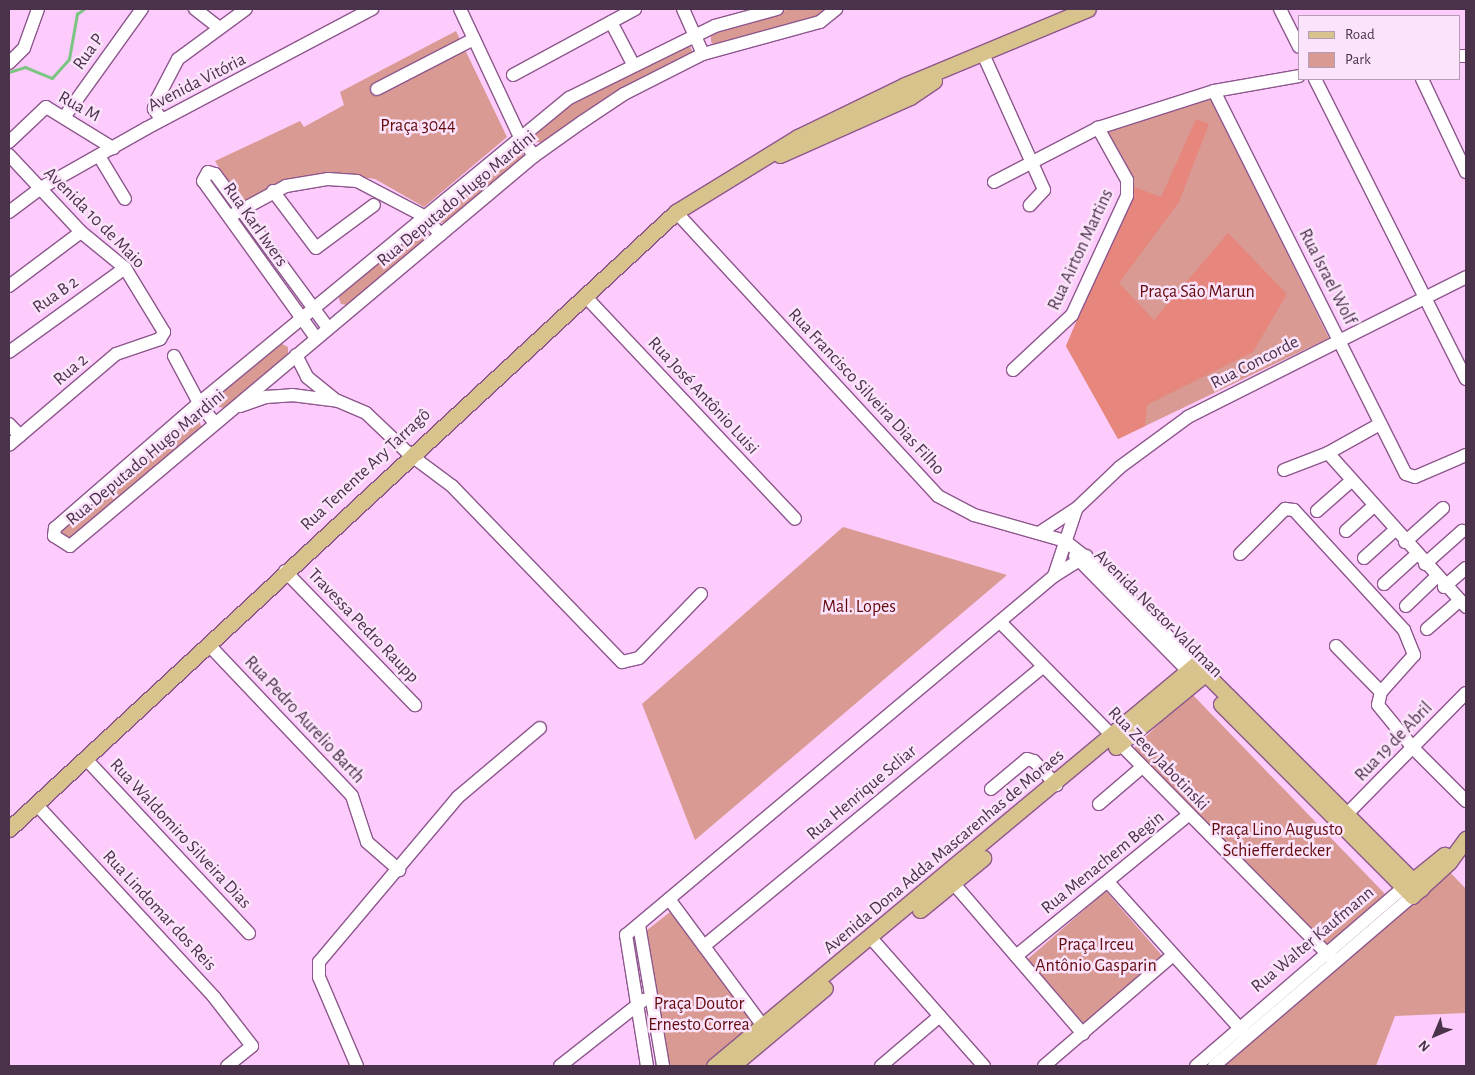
<!DOCTYPE html>
<html>
<head>
<meta charset="utf-8">
<style>
	body { margin:0 }
	#map { position:relative; width:1475px; height:1075px; overflow:hidden; background:#fdccfc; font-family:"Alegreya Sans",sans-serif }
	div>[style] { position:absolute }
	.green>* { inset:0; background:#d99a93; transform-origin:0 0 }
	.forest>* { inset:0; background:#e6867c }
	.stream>* { height:2.5px; margin:-1.25px; padding:0 1.25px; transform-origin:1.25px; border-radius:1.25px; background:#7bc482 }
	.roads { filter:drop-shadow(1px 0 #8d578d) drop-shadow(-1px 0 #8d578d) drop-shadow(0 1px #8d578d) drop-shadow(0 -1px #8d578d) }
	.minor>* { height:12px; margin:-6px; padding:0 6px; transform-origin:6px; border-radius:6px; background:#fff }
	.major>* { height:15px; margin:-7.5px; padding:0 7.5px; transform-origin:7.5px; border-radius:7.5px; background:#d9c38c }
	span { translate:-50% -50%; white-space:nowrap; text-align:center; line-height:1.15; -webkit-text-stroke:5px #fbe3fb; paint-order:stroke }
	.street-label { font-size:18px; color:#4b324b }
	.park-label { font-size:18px; color:#630c0d }
	.frame { position:absolute; inset:0; border:10px solid #4b324b; pointer-events:none }
	.legend { position:absolute; left:1298px; top:15px; width:162px; height:65px; box-sizing:border-box; background:#fbe3fb; border:1px solid #b59cb5; margin:0; padding:6px 9px; list-style:none; font-size:15px; color:#4b324b }
	.legend li { display:flex; align-items:center; gap:10px; height:25px }
	.legend b { width:25px; border:1px solid #b59cb5 }
	.north { position:absolute; left:1410px; top:1010px; width:50px; height:50px; -webkit-text-stroke:4px #fbe3fb; paint-order:stroke; rotate:225deg; font-size:14px; font-weight:700; line-height:20px; text-align:center; color:#4b324b }
	.north::after { content:''; display:block; margin:auto; width:18px; height:22px; background:#4b324b; clip-path:polygon(50% 0,100% 100%,50% 72%,0 100%) }
</style>
</head>
<body>
<div id="map">
	<div class="green">
		<div style="clip-path:polygon(789px 9px,824px 9px,824px 14px,715px 46px,711px 42px,711px 34px)"></div>
		<div style="clip-path:polygon(456px 31px,507px 137px,424px 207px,375px 179px,333px 173px,287px 179px,241px 203px,215px 161px,300px 121px,304px 127px,344px 105px,340px 92px)"></div>
		<div style="clip-path:polygon(690px 45px,693px 54px,543px 143px,533px 141px,530px 135px,572px 102px)"></div>
		<div style="clip-path:polygon(1211px 99px,1329px 338px,1118px 439px,1066px 346px,1134px 188px,1106px 131px)"></div>
		<div style="clip-path:polygon(520px 144px,524px 157px,444px 223px,438px 222px,436px 214px)"></div>
		<div style="clip-path:polygon(422px 224px,430px 236px,347px 305px,341px 304px,338px 296px)"></div>
		<div style="clip-path:polygon(280px 343px,288px 347px,288px 355px,225px 408px,219px 407px,217px 396px)"></div>
		<div style="clip-path:polygon(197px 416px,202px 428px,72px 539px,61px 536px,60px 530px)"></div>
		<div style="clip-path:polygon(843px 527px,1007px 575px,695px 840px,642px 704px)"></div>
		<div style="left:1191px;top:693px;width:279px;height:85px;rotate:46deg"></div>
		<div style="clip-path:polygon(1447px 869px,1466px 889px,1466px 1013px,1395px 1016px,1376px 1066px,1219px 1066px)"></div>
		<div style="left:1106px;top:891px;width:86px;height:104px;rotate:49deg"></div>
		<div style="clip-path:polygon(674px 909px,758px 1024px,707px 1066px,665px 1066px,642px 934px)"></div>
	</div>
	<div class="forest">
		<div style="clip-path:polygon(1196px 119px,1209px 124px,1179px 202px,1119px 283px,1154px 320px,1228px 233px,1287px 294px,1253px 352px,1147px 405px,1145px 426px,1118px 439px,1066px 346px,1134px 187px,1161px 197px)"></div>
	</div>
	<div class="stream">
		<div style="left:9px;top:72px;width:17px;rotate:-17deg"></div>
		<div style="left:25px;top:67px;width:29px;rotate:22deg"></div>
		<div style="left:52px;top:78px;width:25px;rotate:-48deg"></div>
		<div style="left:69px;top:59px;width:46px;rotate:-79.9deg"></div>
		<div style="left:77px;top:14px;width:9px;rotate:-36deg"></div>
	</div>
	<div class="roads">
		<div class="minor">
			<div style="left:195px;top:9px;width:29px;rotate:38deg"></div>
			<div style="left:460px;top:9px;width:139px;rotate:64.9deg"></div>
			<div style="left:519px;top:135px;width:26px;rotate:54deg"></div>
			<div style="left:683px;top:9px;width:49px;rotate:66deg"></div>
			<div style="left:777px;top:9px;width:64px;rotate:164.7deg"></div>
			<div style="left:715px;top:26px;width:163px;rotate:153.7deg"></div>
			<div style="left:569px;top:98px;width:480px;rotate:140.5deg"></div>
			<div style="left:199px;top:403px;width:191px;rotate:139deg"></div>
			<div style="left:55px;top:528px;width:8px;rotate:97deg"></div>
			<div style="left:54px;top:536px;width:19px;rotate:32deg"></div>
			<div style="left:70px;top:546px;width:606px;rotate:-40.05deg"></div>
			<div style="left:534px;top:156px;width:59px;rotate:-35.3deg"></div>
			<div style="left:582px;top:122px;width:50px;rotate:-33.7deg"></div>
			<div style="left:624px;top:94px;width:89px;rotate:-26.9deg"></div>
			<div style="left:703px;top:54px;width:121px;rotate:-15.3deg"></div>
			<div style="left:820px;top:22px;width:21px;rotate:-39deg"></div>
			<div style="left:1280px;top:9px;width:42px;rotate:63.4deg"></div>
			<div style="left:611px;top:22px;width:47px;rotate:62.4deg"></div>
			<div style="left:983px;top:54px;width:149px;rotate:65.8deg"></div>
			<div style="left:1044px;top:190px;width:21px;rotate:133deg"></div>
			<div style="left:1459px;top:56px;width:7px"></div>
			<div style="left:9px;top:63px;width:21px;rotate:-45deg"></div>
			<div style="left:24px;top:48px;width:41px;rotate:-70.3deg"></div>
			<div style="left:513px;top:75px;width:139px;rotate:-28.4deg"></div>
			<div style="left:1315px;top:79px;width:336px;rotate:63.3deg"></div>
			<div style="left:1422px;top:79px;width:103px;rotate:64.7deg"></div>
			<div style="left:377px;top:89px;width:109px;rotate:-27.3deg"></div>
			<div style="left:1214px;top:91px;width:428px;rotate:63.4deg"></div>
			<div style="left:1406px;top:474px;width:9px;rotate:18deg"></div>
			<div style="left:1415px;top:477px;width:56px;rotate:-23.3deg"></div>
			<div style="left:65px;top:116px;width:132px;rotate:-54.3deg"></div>
			<div style="left:162px;top:120px;width:14px;rotate:-126deg"></div>
			<div style="left:154px;top:109px;width:8px;rotate:-76deg"></div>
			<div style="left:156px;top:101px;width:47px;rotate:-62.4deg"></div>
			<div style="left:178px;top:59px;width:84px;rotate:-36.3deg"></div>
			<div style="left:9px;top:142px;width:51px;rotate:-43.4deg"></div>
			<div style="left:46px;top:107px;width:79px;rotate:31.5deg"></div>
			<div style="left:9px;top:155px;width:105px;rotate:46.9deg"></div>
			<div style="left:81px;top:232px;width:57px;rotate:39.3deg"></div>
			<div style="left:125px;top:268px;width:75px;rotate:58.6deg"></div>
			<div style="left:164px;top:332px;width:8px;rotate:120deg"></div>
			<div style="left:160px;top:339px;width:46px;rotate:161.2deg"></div>
			<div style="left:116px;top:354px;width:140px;rotate:139.6deg"></div>
			<div style="left:99px;top:156px;width:50px;rotate:58.8deg"></div>
			<div style="left:994px;top:182px;width:117px;rotate:-27.4deg"></div>
			<div style="left:1098px;top:128px;width:122px;rotate:-17.7deg"></div>
			<div style="left:1214px;top:91px;width:86px;rotate:-10deg"></div>
			<div style="left:273px;top:191px;width:71px;rotate:53deg"></div>
			<div style="left:316px;top:248px;width:72px;rotate:-36.6deg"></div>
			<div style="left:9px;top:212px;width:38px;rotate:-37deg"></div>
			<div style="left:39px;top:189px;width:124px;rotate:-29.5deg"></div>
			<div style="left:147px;top:128px;width:255px;rotate:-27.9deg"></div>
			<div style="left:676px;top:212px;width:386px;rotate:47.3deg"></div>
			<div style="left:938px;top:496px;width:41px;rotate:27.8deg"></div>
			<div style="left:974px;top:515px;width:95px;rotate:15.9deg"></div>
			<div style="left:1065px;top:541px;width:39px;rotate:38deg"></div>
			<div style="left:1096px;top:565px;width:141px;rotate:44.7deg"></div>
			<div style="left:234px;top:214px;width:59px;rotate:-28.3deg"></div>
			<div style="left:286px;top:186px;width:43px;rotate:-9.5deg"></div>
			<div style="left:328px;top:179px;width:29px;rotate:4deg"></div>
			<div style="left:357px;top:181px;width:76px;rotate:27.6deg"></div>
			<div style="left:424px;top:216px;width:25px;rotate:48deg"></div>
			<div style="left:9px;top:286px;width:90px;rotate:-36.9deg"></div>
			<div style="left:585px;top:296px;width:306px;rotate:46.7deg"></div>
			<div style="left:316px;top:338px;width:193px;rotate:-125.7deg"></div>
			<div style="left:203px;top:181px;width:10px;rotate:-61deg"></div>
			<div style="left:208px;top:172px;width:7px;rotate:16deg"></div>
			<div style="left:215px;top:174px;width:191px;rotate:53.7deg"></div>
			<div style="left:9px;top:352px;width:143px;rotate:-35.9deg"></div>
			<div style="left:296px;top:355px;width:25px;rotate:63deg"></div>
			<div style="left:307px;top:377px;width:35px;rotate:39deg"></div>
			<div style="left:174px;top:356px;width:53px;rotate:62deg"></div>
			<div style="left:199px;top:403px;width:24px;rotate:52deg"></div>
			<div style="left:1013px;top:370px;width:81px;rotate:-43deg"></div>
			<div style="left:1072px;top:315px;width:131px;rotate:-65.2deg"></div>
			<div style="left:1127px;top:196px;width:16px;rotate:-90deg"></div>
			<div style="left:1127px;top:180px;width:60px;rotate:-119.1deg"></div>
			<div style="left:240px;top:406px;width:28px;rotate:-19deg"></div>
			<div style="left:266px;top:397px;width:26px;rotate:-4deg"></div>
			<div style="left:292px;top:395px;width:46px;rotate:7.4deg"></div>
			<div style="left:338px;top:401px;width:30px;rotate:23deg"></div>
			<div style="left:366px;top:413px;width:59px;rotate:43.6deg"></div>
			<div style="left:409px;top:454px;width:54px;rotate:36.7deg"></div>
			<div style="left:452px;top:486px;width:245px;rotate:46deg"></div>
			<div style="left:622px;top:662px;width:17px;rotate:-13deg"></div>
			<div style="left:639px;top:658px;width:89px;rotate:-45.9deg"></div>
			<div style="left:9px;top:424px;width:16px;rotate:47deg"></div>
			<div style="left:1328px;top:453px;width:207px;rotate:48.1deg"></div>
			<div style="left:1284px;top:470px;width:47px;rotate:-21.1deg"></div>
			<div style="left:1328px;top:453px;width:60px;rotate:-29.1deg"></div>
			<div style="left:1317px;top:511px;width:45px;rotate:-41.4deg"></div>
			<div style="left:1346px;top:531px;width:38px;rotate:-42deg"></div>
			<div style="left:1039px;top:533px;width:45px;rotate:-33.3deg"></div>
			<div style="left:1077px;top:508px;width:59px;rotate:-43.6deg"></div>
			<div style="left:1120px;top:467px;width:84px;rotate:-36.3deg"></div>
			<div style="left:1188px;top:417px;width:311px;rotate:-26.7deg"></div>
			<div style="left:1405px;top:542px;width:51px;rotate:-41.8deg"></div>
			<div style="left:1240px;top:554px;width:64px;rotate:-45deg"></div>
			<div style="left:1285px;top:509px;width:9px;rotate:6deg"></div>
			<div style="left:1294px;top:510px;width:163px;rotate:47.5deg"></div>
			<div style="left:1404px;top:630px;width:27px;rotate:68deg"></div>
			<div style="left:1414px;top:655px;width:50px;rotate:131.7deg"></div>
			<div style="left:1381px;top:692px;width:13px;rotate:103deg"></div>
			<div style="left:1378px;top:705px;width:57px;rotate:50.7deg"></div>
			<div style="left:1414px;top:749px;width:74px;rotate:45deg"></div>
			<div style="left:1075px;top:556px;width:161px;rotate:45.5deg"></div>
			<div style="left:1364px;top:558px;width:42px;rotate:-42.1deg"></div>
			<div style="left:1425px;top:564px;width:50px;rotate:-41.7deg"></div>
			<div style="left:285px;top:571px;width:187px;rotate:45.9deg"></div>
			<div style="left:1054px;top:576px;width:70px;rotate:-71.6deg"></div>
			<div style="left:1384px;top:584px;width:43px;rotate:-42.2deg"></div>
			<div style="left:1444px;top:587px;width:29px;rotate:-41deg"></div>
			<div style="left:1406px;top:606px;width:42px;rotate:-44deg"></div>
			<div style="left:1000px;top:622px;width:477px;rotate:45.4deg"></div>
			<div style="left:1427px;top:629px;width:41px;rotate:-41.1deg"></div>
			<div style="left:208px;top:644px;width:209px;rotate:46.5deg"></div>
			<div style="left:352px;top:796px;width:48px;rotate:71.9deg"></div>
			<div style="left:367px;top:842px;width:43px;rotate:41.2deg"></div>
			<div style="left:1336px;top:646px;width:64px;rotate:45.6deg"></div>
			<div style="left:85px;top:758px;width:240px;rotate:46.9deg"></div>
			<div style="left:991px;top:789px;width:47px;rotate:-39.8deg"></div>
			<div style="left:1027px;top:759px;width:7px;rotate:16deg"></div>
			<div style="left:1034px;top:761px;width:33px;rotate:47deg"></div>
			<div style="left:36px;top:804px;width:263px;rotate:47.3deg"></div>
			<div style="left:214px;top:997px;width:62px;rotate:52.2deg"></div>
			<div style="left:252px;top:1046px;width:32px;rotate:141deg"></div>
			<div style="left:1099px;top:804px;width:55px;rotate:-40.6deg"></div>
			<div style="left:1346px;top:815px;width:171px;rotate:-45.5deg"></div>
			<div style="left:948px;top:877px;width:207px;rotate:49.3deg"></div>
			<div style="left:1108px;top:882px;width:205px;rotate:48deg"></div>
			<div style="left:669px;top:899px;width:167px;rotate:53.5deg"></div>
			<div style="left:639px;top:925px;width:143px;rotate:80.3deg"></div>
			<div style="left:871px;top:938px;width:171px;rotate:48.6deg"></div>
			<div style="left:704px;top:946px;width:438px;rotate:-39.5deg"></div>
			<div style="left:1016px;top:956px;width:222px;rotate:-39.3deg"></div>
			<div style="left:357px;top:1066px;width:97px;rotate:-113.1deg"></div>
			<div style="left:319px;top:977px;width:15px;rotate:-90deg"></div>
			<div style="left:319px;top:962px;width:216px;rotate:-49.9deg"></div>
			<div style="left:458px;top:797px;width:107px;rotate:-40.1deg"></div>
			<div style="left:560px;top:1066px;width:107px;rotate:-38.2deg"></div>
			<div style="left:647px;top:1066px;width:133px;rotate:-99.1deg"></div>
			<div style="left:626px;top:935px;width:559px;rotate:-39.99deg"></div>
			<div style="left:1054px;top:576px;width:38px;rotate:-32deg"></div>
			<div style="left:881px;top:1066px;width:77px;rotate:-40.3deg"></div>
			<div style="left:1044px;top:1066px;width:170px;rotate:-40.7deg"></div>
			<div style="left:1196px;top:1066px;width:274px;rotate:-40.7deg"></div>
			<div style="left:1214px;top:1066px;width:261px;rotate:-40.6deg"></div>
		</div>
		<div class="major">
			<div style="left:780px;top:155px;width:142px;rotate:-24deg"></div>
			<div style="left:910px;top:97px;width:29px;rotate:-34deg"></div>
			<div style="left:1221px;top:704px;width:271px;rotate:45.1deg"></div>
			<div style="left:1412px;top:896px;width:50px;rotate:-42.6deg"></div>
			<div style="left:1449px;top:862px;width:29px;rotate:-54deg"></div>
			<div style="left:1116px;top:747px;width:115px;rotate:-39.4deg"></div>
			<div style="left:9px;top:829px;width:909px;rotate:-42.77deg"></div>
			<div style="left:676px;top:212px;width:143px;rotate:-31.6deg"></div>
			<div style="left:798px;top:137px;width:119px;rotate:-25.9deg"></div>
			<div style="left:905px;top:85px;width:198px;rotate:-22.6deg"></div>
			<div style="left:1407px;top:885px;width:48px;rotate:-39deg"></div>
			<div style="left:920px;top:910px;width:82px;rotate:-39.5deg"></div>
			<div style="left:714px;top:1066px;width:628px;rotate:-39.83deg"></div>
			<div style="left:1196px;top:664px;width:318px;rotate:45deg"></div>
			<div style="left:732px;top:1066px;width:121px;rotate:-40deg"></div>
		</div>
	</div>
	<div class="street-label">
		<span style="left:89px;top:52px;rotate:-54deg">Rua P</span>
		<span style="left:197px;top:83px;rotate:-27deg">Avenida Vitória</span>
		<span style="left:79px;top:107px;rotate:29deg">Rua M</span>
		<span style="left:457px;top:199px;rotate:-40deg">Rua Deputado Hugo Mardini</span>
		<span style="left:94px;top:218px;rotate:45deg">Avenida 10 de Maio</span>
		<span style="left:255px;top:225px;rotate:55deg">Rua Karl Iwers</span>
		<span style="left:1081px;top:250px;rotate:-65deg">Rua Airton Martins</span>
		<span style="left:1327px;top:277px;rotate:63deg">Rua Israel Wolf</span>
		<span style="left:56px;top:295px;rotate:-35deg">Rua B 2</span>
		<span style="left:1255px;top:363px;rotate:-27deg">Rua Concorde</span>
		<span style="left:71px;top:370px;rotate:-40deg">Rua 2</span>
		<span style="left:866px;top:392px;rotate:47deg">Rua Francisco Silveira Dias Filho</span>
		<span style="left:703px;top:396px;rotate:47deg">Rua José Antônio Luisi</span>
		<span style="left:146px;top:458px;rotate:-40deg">Rua Deputado Hugo Mardini</span>
		<span style="left:366px;top:470px;rotate:-43deg">Rua Tenente Ary Tarragô</span>
		<span style="left:1158px;top:614px;rotate:45deg">Avenida Nestor Valdman</span>
		<span style="left:363px;top:626px;rotate:46deg">Travessa Pedro Raupp</span>
		<span style="left:304px;top:720px;rotate:47deg">Rua Pedro Aurelio Barth</span>
		<span style="left:1394px;top:742px;rotate:-46deg">Rua 19 de Abril</span>
		<span style="left:1158px;top:759px;rotate:46deg">Rua Zeev Jabotinski</span>
		<span style="left:862px;top:793px;rotate:-40deg">Rua Henrique Scliar</span>
		<span style="left:180px;top:834px;rotate:47deg">Rua Waldomiro Silveira Dias</span>
		<span style="left:944px;top:852px;rotate:-40deg">Avenida Dona Adda Mascarenhas de Moraes</span>
		<span style="left:1103px;top:863px;rotate:-39deg">Rua Menachem Begin</span>
		<span style="left:159px;top:911px;rotate:47deg">Rua Lindomar dos Reis</span>
		<span style="left:1313px;top:940px;rotate:-40deg">Rua Walter Kaufmann</span>
	</div>
	<div class="park-label">
		<span style="left:418px;top:126px">Praça 3044</span>
		<span style="left:1197px;top:292px">Praça São Marun</span>
		<span style="left:859px;top:607px">Mal. Lopes</span>
		<span style="left:1277px;top:841px">Praça Lino Augusto<br>Schiefferdecker</span>
		<span style="left:1096px;top:956px">Praça Irceu<br>Antônio Gasparin</span>
		<span style="left:699px;top:1015px">Praça Doutor<br>Ernesto Correa</span>
	</div>
	<div class="frame"></div>
	<ul class="legend">
	<li><b style="height:6px;background:#d9c38c"></b>Road</li>
	<li><b style="height:14px;background:#d99a93"></b>Park</li>
	</ul>
	<div class="north">N</div>
</div>
</body>
</html>
